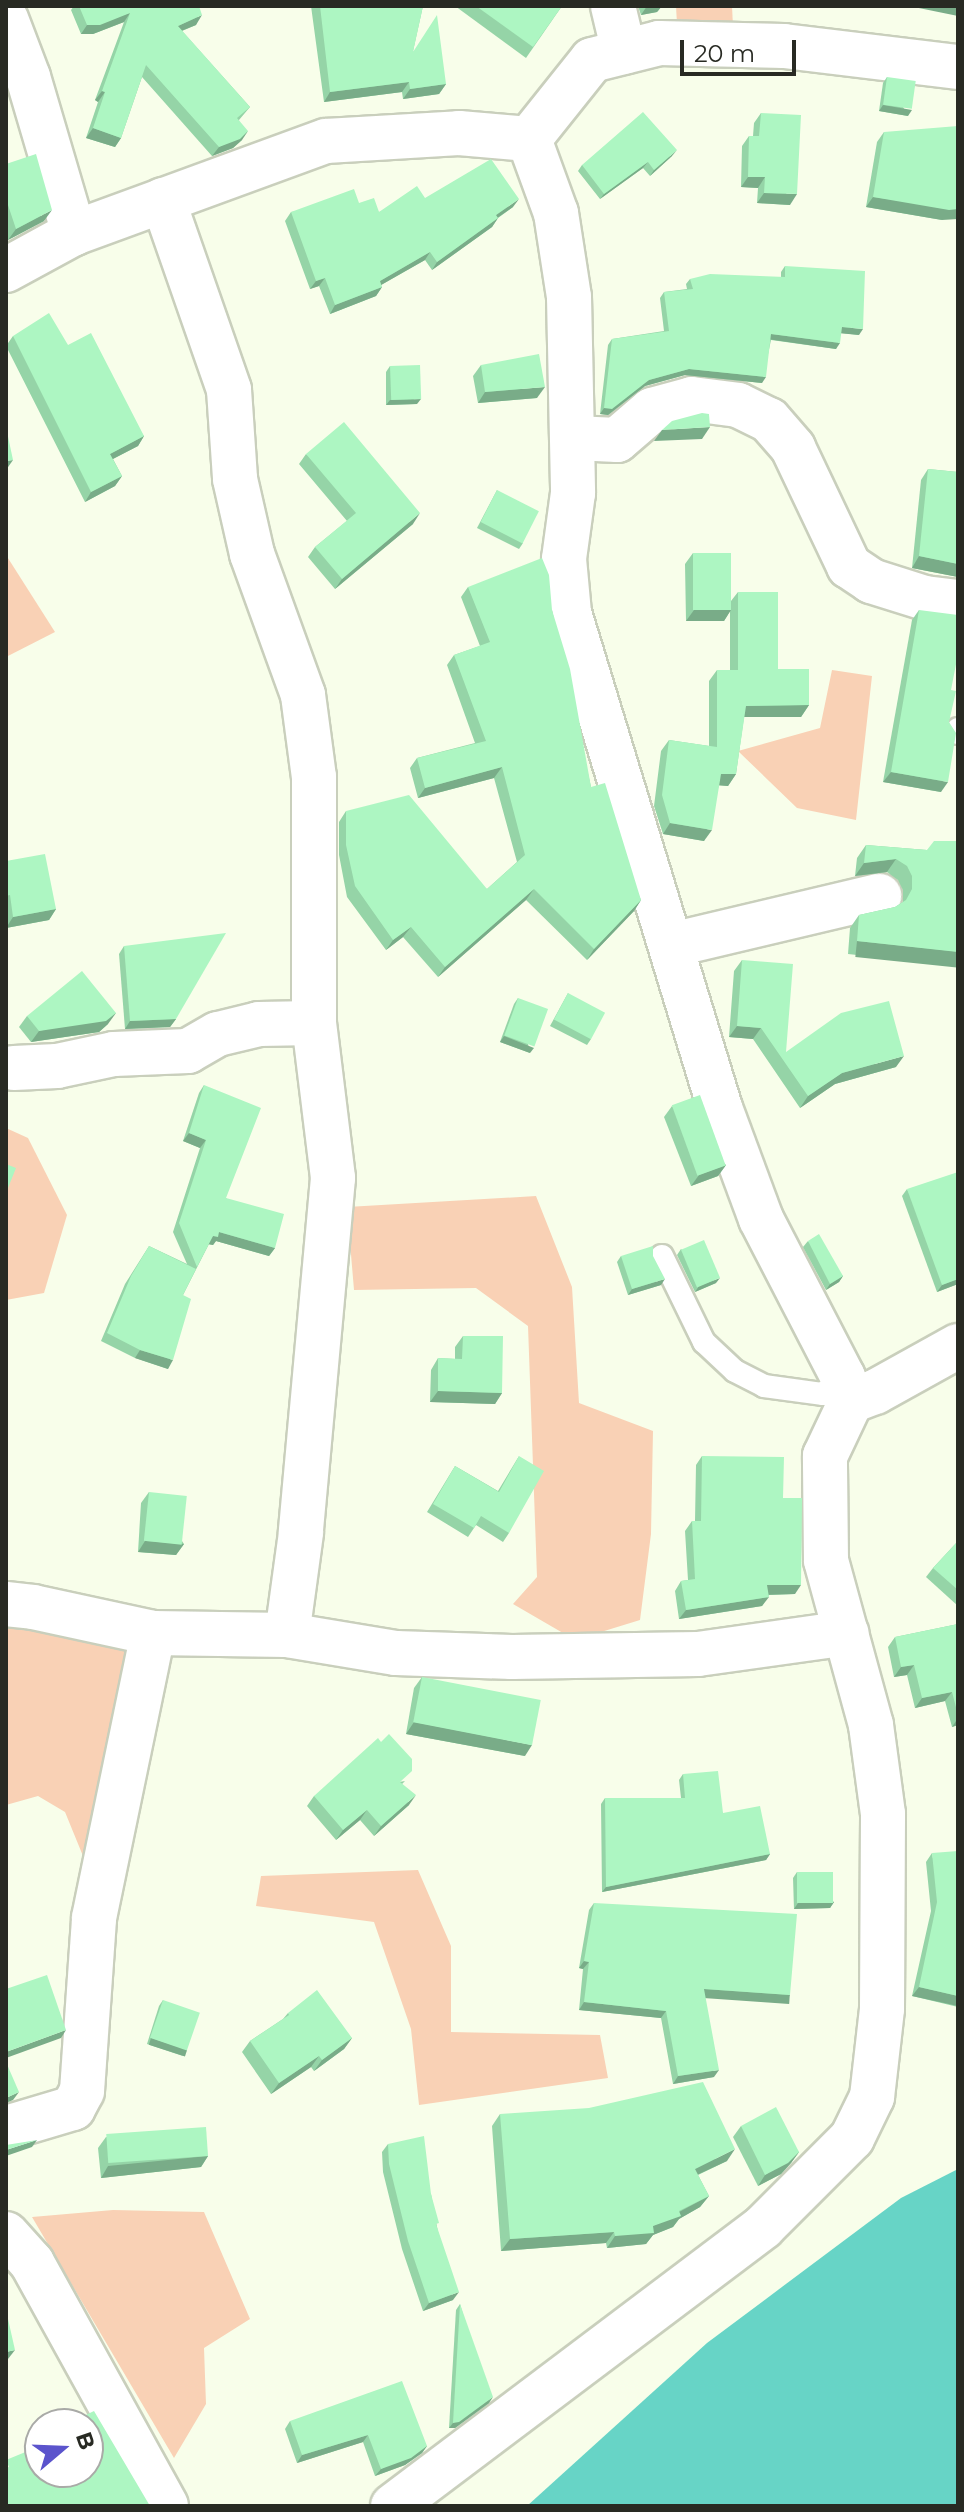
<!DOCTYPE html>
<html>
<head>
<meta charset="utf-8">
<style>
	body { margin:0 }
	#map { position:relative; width:964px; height:2512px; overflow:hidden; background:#f8feea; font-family:Montserrat,sans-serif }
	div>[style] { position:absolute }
	.green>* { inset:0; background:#f9d1b5 }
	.water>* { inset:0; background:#67d4c6 }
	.roads { filter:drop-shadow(2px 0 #c9cfbc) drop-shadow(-2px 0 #c9cfbc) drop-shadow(0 2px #c9cfbc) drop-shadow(0 -2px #c9cfbc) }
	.lane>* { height:22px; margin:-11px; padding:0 11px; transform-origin:11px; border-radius:11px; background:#fff }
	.street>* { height:44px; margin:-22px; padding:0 22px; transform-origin:22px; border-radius:22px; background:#fff }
	.wall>* { inset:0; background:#95d4a7 }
	.shaded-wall>* { inset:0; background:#79ac88; transform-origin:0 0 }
	.building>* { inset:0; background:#adf6c2; transform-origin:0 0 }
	span { translate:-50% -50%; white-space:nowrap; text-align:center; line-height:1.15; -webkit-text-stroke:6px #fff; paint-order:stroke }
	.frame { position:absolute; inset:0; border:8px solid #282a23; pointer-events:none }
	.north { position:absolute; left:24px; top:2408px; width:80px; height:80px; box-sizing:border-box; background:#fff; border:2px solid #a9aaa7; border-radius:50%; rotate:71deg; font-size:22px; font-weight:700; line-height:32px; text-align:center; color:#282a23 }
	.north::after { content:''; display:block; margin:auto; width:28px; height:36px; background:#5b54cc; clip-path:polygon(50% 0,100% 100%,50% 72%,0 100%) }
	.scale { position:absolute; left:680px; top:40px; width:116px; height:36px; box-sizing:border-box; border:4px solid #282a23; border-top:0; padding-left:10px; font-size:24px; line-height:28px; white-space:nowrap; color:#282a23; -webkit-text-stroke:6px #fff; paint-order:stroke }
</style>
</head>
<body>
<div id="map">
	<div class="green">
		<div style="clip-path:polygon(676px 6px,732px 6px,733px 27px,677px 24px)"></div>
		<div style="clip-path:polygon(6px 555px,55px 632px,6px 657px)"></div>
		<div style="clip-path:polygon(832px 670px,872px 676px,856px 820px,797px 808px,738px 751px,820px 728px)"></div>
		<div style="clip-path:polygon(6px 1128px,28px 1138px,67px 1215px,44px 1293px,6px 1300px)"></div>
		<div style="clip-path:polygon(536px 1196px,572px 1287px,579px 1403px,653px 1431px,651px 1534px,640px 1620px,575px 1640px,513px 1604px,537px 1577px,528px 1326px,476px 1288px,354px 1290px,347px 1207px)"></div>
		<div style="clip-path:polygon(6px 1617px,162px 1650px,119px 1853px,83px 1856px,65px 1812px,38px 1796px,6px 1805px)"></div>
		<div style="clip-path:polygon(418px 1870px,451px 1946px,451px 2032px,600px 2035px,608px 2078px,419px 2105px,411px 2029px,374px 1922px,256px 1906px,261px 1876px)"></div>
		<div style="clip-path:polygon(113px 2210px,204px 2212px,250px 2319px,204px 2348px,206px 2404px,174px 2458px,32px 2217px)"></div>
	</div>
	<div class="water">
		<div style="clip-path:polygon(958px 2169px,958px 2506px,527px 2506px,707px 2343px,901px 2198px)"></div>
	</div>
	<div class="roads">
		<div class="lane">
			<div style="left:958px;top:733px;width:4px;rotate:-90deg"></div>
			<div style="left:662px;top:1256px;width:96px;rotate:64deg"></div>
			<div style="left:704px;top:1342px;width:42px;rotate:43.1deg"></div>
			<div style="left:735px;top:1371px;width:33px;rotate:27deg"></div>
			<div style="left:764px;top:1386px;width:60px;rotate:7.7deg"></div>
			<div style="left:823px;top:1394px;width:26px;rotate:-40deg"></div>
		</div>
		<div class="street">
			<div style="left:613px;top:6px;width:47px;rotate:76.6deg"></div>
			<div style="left:6px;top:19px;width:62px;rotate:69.2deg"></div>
			<div style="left:28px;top:77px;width:163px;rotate:73.6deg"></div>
			<div style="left:529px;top:139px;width:79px;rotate:70deg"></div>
			<div style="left:556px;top:213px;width:85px;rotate:81.2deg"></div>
			<div style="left:569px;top:297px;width:196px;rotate:88.8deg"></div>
			<div style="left:573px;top:493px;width:67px;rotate:97.8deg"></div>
			<div style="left:564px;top:559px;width:54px;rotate:84.7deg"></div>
			<div style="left:569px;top:613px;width:518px;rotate:73.04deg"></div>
			<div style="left:720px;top:1108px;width:118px;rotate:69.7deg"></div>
			<div style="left:761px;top:1219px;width:178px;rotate:62.6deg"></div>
			<div style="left:843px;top:1377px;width:25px;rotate:72deg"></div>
			<div style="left:529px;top:139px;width:101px;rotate:-51.4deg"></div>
			<div style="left:592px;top:60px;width:69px;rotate:-14.2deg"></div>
			<div style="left:659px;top:43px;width:125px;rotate:1.4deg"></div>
			<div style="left:784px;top:46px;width:175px;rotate:6.9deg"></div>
			<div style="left:163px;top:200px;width:201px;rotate:70.8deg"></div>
			<div style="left:229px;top:390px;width:89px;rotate:86.1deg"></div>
			<div style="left:235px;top:479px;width:77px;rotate:77.2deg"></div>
			<div style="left:252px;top:554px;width:150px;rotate:70.1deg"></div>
			<div style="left:303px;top:695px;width:83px;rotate:82.4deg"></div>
			<div style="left:314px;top:777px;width:246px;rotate:90deg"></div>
			<div style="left:314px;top:1023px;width:156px;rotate:83deg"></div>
			<div style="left:333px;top:1178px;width:356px;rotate:95.2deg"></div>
			<div style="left:301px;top:1533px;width:103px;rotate:97.8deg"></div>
			<div style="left:6px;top:270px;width:77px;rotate:-28.6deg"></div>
			<div style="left:74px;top:233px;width:268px;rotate:-20.1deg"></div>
			<div style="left:326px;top:141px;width:133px;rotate:-3.4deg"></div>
			<div style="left:459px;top:133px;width:70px;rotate:4.9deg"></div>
			<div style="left:574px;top:438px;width:43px;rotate:2.7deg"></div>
			<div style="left:617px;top:440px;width:46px;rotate:-40.6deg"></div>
			<div style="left:652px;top:410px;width:41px;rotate:-15.4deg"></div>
			<div style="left:692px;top:399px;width:46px;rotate:7.4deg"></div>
			<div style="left:738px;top:405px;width:34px;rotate:26deg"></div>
			<div style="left:769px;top:420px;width:37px;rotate:49deg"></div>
			<div style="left:793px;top:448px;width:131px;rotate:64.6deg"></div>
			<div style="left:849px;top:566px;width:27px;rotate:34deg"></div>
			<div style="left:871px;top:581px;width:57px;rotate:17.5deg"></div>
			<div style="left:925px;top:598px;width:33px;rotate:7deg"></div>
			<div style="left:671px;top:945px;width:214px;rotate:-13.3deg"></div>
			<div style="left:14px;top:1068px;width:43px;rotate:-2.7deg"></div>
			<div style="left:57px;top:1066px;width:58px;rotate:-11.9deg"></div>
			<div style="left:114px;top:1054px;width:74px;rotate:-2.3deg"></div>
			<div style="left:188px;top:1051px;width:34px;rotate:-30deg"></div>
			<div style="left:218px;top:1034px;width:42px;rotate:-13.7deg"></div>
			<div style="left:259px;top:1024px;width:55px;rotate:-1deg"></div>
			<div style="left:6px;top:1604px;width:27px;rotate:6deg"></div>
			<div style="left:33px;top:1607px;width:123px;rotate:12.2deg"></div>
			<div style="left:153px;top:1633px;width:134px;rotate:0.9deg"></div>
			<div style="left:287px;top:1635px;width:110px;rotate:9.4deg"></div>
			<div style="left:396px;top:1653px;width:116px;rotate:2deg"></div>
			<div style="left:512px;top:1657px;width:186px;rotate:-0.9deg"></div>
			<div style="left:698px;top:1654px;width:150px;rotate:-8deg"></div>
			<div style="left:6px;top:2128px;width:70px;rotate:-16.6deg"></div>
			<div style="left:73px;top:2108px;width:19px;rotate:-62deg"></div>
			<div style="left:82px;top:2091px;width:173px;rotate:-86deg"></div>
			<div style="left:94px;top:1918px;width:291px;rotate:-78.3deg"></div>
			<div style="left:6px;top:2234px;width:39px;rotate:48deg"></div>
			<div style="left:32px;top:2263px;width:277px;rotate:61.1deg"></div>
			<div style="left:393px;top:2506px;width:463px;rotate:-37deg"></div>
			<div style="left:763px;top:2227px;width:126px;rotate:-45deg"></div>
			<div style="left:852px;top:2138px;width:46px;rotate:-64deg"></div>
			<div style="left:872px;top:2097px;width:89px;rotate:-83.5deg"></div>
			<div style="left:882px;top:2009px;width:195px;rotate:-89.7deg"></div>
			<div style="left:883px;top:1814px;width:90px;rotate:-97.7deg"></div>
			<div style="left:871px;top:1725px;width:171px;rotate:-105.3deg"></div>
			<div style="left:826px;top:1560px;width:104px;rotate:-90.6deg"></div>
			<div style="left:825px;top:1456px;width:61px;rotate:-64.7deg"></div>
			<div style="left:851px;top:1401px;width:26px;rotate:-21deg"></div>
			<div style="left:875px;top:1392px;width:95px;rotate:-29deg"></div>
		</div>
	</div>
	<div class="wall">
		<div style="clip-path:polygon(74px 6px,199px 6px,196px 25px,182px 31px,250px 107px,239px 120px,242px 140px,233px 148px,212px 156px,142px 77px,121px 138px,115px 147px,86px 138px,98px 102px,95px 100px,124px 22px,93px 34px,81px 34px,71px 10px)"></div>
		<div style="clip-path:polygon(311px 6px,423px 6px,413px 51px,446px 84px,439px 94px,403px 99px,402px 92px,324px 102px)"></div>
		<div style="clip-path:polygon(455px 6px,562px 6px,526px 58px)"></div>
		<div style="clip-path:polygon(638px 6px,662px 6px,657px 12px,641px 15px)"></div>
		<div style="clip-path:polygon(887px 77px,908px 116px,879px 111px,883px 83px)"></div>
		<div style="clip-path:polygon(761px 113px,790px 205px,757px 203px,758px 188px,741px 187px,742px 146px,749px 136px,753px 136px,754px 123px)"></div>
		<div style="clip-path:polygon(884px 132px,942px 220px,866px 207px,877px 142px)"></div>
		<div style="clip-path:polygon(672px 156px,650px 176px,643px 168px,600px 199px,578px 171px,582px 165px)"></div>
		<div style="clip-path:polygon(6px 164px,44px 221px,8px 240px,6px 234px)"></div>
		<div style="clip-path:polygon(425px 198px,513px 207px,498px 218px,492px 227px,432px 270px,425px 260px,381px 285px,382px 287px,376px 296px,330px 314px,319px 286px,310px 289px,285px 221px,291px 212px,359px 203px,379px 212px)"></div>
		<div style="clip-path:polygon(785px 266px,859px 335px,841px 333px,836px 349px,771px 340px,762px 383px,685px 375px,645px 386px,608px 415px,600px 414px,608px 345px,612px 339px,664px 331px,660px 298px,664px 292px,687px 289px,686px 284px,690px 279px,781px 277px,781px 272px)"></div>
		<div style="clip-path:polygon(13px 336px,68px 345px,144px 436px,138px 446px,113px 459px,122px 476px,115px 486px,85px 502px,6px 346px)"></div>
		<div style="clip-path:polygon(481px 365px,537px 398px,478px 403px,473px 376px)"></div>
		<div style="clip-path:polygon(390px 366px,417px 404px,386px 405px,386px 372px)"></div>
		<div style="clip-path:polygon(306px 454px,413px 524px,335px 589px,308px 557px,315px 547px,347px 521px,299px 464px)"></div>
		<div style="clip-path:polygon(928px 469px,958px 472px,958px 577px,912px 568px,921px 480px)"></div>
		<div style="clip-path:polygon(497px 490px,523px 543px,519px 549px,477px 528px)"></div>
		<div style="clip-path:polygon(693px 553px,731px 601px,738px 592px,778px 669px,809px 705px,801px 717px,744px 717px,736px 774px,728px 786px,719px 785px,704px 841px,663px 834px,654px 806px,661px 751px,669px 740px,709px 746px,709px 681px,717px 670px,730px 670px,730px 611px,724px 621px,686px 621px,685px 564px)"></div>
		<div style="clip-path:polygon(468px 587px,552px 610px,591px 787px,641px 900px,634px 911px,587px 960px,526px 900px,438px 977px,403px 937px,386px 950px,347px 897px,339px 855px,339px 822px,346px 811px,487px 889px,517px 862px,494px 778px,418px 798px,410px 768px,417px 758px,475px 743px,447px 665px,454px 655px,480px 646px,461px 597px)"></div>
		<div style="clip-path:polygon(919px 610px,951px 690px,941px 792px,883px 782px,912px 620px)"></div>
		<div style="clip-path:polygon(958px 841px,958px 966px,848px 954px,850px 928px,859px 915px,895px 907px,903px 902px,903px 890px,898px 880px,887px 872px,855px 876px,857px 858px,866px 845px,927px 850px)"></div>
		<div style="clip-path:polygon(6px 861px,56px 909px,49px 920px,6px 928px)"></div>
		<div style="clip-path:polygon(124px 946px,176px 1019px,170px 1027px,125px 1029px,119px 954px)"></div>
		<div style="clip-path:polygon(742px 960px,786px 1052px,896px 1067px,835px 1084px,800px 1108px,753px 1039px,729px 1037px,734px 971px)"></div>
		<div style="clip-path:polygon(568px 993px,591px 1039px,587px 1045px,550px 1026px)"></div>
		<div style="clip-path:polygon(518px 998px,530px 1053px,500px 1042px,514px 1004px)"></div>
		<div style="clip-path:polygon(27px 1016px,108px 1024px,99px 1032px,31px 1042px,19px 1027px)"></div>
		<div style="clip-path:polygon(204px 1085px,226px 1198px,275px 1248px,269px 1256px,216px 1241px,213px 1245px,209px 1244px,183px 1295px,168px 1369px,135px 1358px,101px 1341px,125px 1284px,149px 1246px,187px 1264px,173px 1232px,200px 1148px,183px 1141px,199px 1093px)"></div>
		<div style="clip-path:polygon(672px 1106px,726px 1165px,718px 1176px,691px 1186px,664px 1117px)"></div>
		<div style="clip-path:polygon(907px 1189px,958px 1284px,937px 1292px,902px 1196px)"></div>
		<div style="clip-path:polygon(808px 1241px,843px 1276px,839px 1282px,826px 1290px,803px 1247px)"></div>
		<div style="clip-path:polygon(681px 1249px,716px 1283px,695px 1292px,677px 1255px)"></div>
		<div style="clip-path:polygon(621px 1256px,661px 1285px,628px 1295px,617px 1262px)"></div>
		<div style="clip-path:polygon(463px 1336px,502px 1393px,495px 1404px,430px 1402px,431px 1370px,438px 1358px,455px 1359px,455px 1347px)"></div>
		<div style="clip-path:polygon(519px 1456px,509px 1533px,503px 1542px,476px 1525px,468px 1537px,427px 1512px,455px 1466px,498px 1491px)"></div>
		<div style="clip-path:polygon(702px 1456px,783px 1498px,795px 1594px,769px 1595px,762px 1606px,679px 1619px,675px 1591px,681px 1581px,688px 1580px,685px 1531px,692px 1521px,695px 1521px,696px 1465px)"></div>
		<div style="clip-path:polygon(149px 1492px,184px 1544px,176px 1555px,138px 1552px,141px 1503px)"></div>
		<div style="clip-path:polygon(958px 1541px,958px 1606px,926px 1577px,933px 1568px)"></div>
		<div style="clip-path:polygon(958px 1624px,958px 1725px,952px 1727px,945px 1701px,915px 1708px,907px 1675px,894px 1677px,888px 1647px,895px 1637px)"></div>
		<div style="clip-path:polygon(422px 1677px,525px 1756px,406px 1734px,414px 1688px)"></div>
		<div style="clip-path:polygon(683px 1774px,723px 1813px,770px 1854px,766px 1860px,602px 1892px,601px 1804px,605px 1798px,681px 1798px,679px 1780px)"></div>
		<div style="clip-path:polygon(405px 1781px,402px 1784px,409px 1805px,374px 1836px,360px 1820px,336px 1840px,307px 1806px,314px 1796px)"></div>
		<div style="clip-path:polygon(932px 1853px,958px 2007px,912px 1996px,931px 1911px,926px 1862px)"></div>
		<div style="clip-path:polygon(797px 1872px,834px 1902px,830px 1908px,794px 1909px,793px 1878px)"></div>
		<div style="clip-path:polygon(594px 1903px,790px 1995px,785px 2002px,705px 1996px,714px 2077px,673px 2084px,661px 2018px,579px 2010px,583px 1969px,579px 1968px,589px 1910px)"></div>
		<div style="clip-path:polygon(163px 2000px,183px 2056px,147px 2044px,159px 2006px)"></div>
		<div style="clip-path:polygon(288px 2013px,352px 2038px,344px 2049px,314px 2071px,311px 2067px,271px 2094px,242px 2052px,250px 2041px,283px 2019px)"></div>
		<div style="clip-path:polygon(500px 2114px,727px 2161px,698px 2175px,709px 2196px,700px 2207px,679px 2219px,673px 2227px,653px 2235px,646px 2244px,607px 2248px,606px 2243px,501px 2251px,492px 2126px)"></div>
		<div style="clip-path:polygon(741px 2126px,799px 2152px,791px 2163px,781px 2174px,758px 2186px,733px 2137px)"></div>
		<div style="clip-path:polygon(106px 2137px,208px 2156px,201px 2167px,101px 2178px,98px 2148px)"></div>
		<div style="clip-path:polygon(388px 2144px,431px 2194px,437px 2227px,453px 2300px,423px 2311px,402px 2249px,383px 2172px,382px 2152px)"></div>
		<div style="clip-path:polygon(460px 2304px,489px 2403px,455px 2428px,449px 2428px,456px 2310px)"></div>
		<div style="clip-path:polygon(290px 2421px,427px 2446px,422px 2453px,405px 2465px,375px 2476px,363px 2442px,297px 2463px,285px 2429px)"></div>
	</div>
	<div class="shaded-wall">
		<div style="clip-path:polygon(647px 6px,662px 6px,657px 12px,641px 15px)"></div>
		<div style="clip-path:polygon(909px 6px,958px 6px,958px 16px)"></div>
		<div style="clip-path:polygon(130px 13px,124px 22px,93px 34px,81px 34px,87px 25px)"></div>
		<div style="clip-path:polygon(202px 15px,196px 25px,171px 35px,178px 26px)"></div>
		<div style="clip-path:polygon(409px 82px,402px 92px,324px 102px,330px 92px)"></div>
		<div style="clip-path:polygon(446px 84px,439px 94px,403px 99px,410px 89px)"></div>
		<div style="clip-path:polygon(102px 91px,105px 92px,98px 102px,95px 100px)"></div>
		<div style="clip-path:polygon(883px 105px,912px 110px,908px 116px,879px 111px)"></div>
		<div style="clip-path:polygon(93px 128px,121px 138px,115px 147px,86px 138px)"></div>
		<div style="clip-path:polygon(248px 131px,242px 140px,233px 148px,212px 156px,219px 147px)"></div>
		<div style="clip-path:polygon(677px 150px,672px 156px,650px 176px,654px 170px)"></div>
		<div style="clip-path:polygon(648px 162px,643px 168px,600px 199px,604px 194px)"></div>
		<div style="clip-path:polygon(748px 177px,765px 177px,758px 188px,741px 187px)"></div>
		<div style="clip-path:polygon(764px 193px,797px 194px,790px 205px,757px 203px)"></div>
		<div style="clip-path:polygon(873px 197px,958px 209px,958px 219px,942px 220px,866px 207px)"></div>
		<div style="clip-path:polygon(519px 199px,513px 207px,490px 223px,496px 215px)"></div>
		<div style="clip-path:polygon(52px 210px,44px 221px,8px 240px,16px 229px)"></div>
		<div style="clip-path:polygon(498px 218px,492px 227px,432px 270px,437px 262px)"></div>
		<div style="clip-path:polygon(430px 252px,425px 260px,374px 289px,380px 281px)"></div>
		<div style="clip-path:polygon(325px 278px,319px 286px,310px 289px,316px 281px)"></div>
		<div style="clip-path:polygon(382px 287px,376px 296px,330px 314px,335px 305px)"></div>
		<div style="clip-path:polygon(842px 327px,863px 329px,859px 335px,838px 333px)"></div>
		<div style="clip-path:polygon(771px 334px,840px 343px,836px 349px,767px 339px)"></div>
		<div style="clip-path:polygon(689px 369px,766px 377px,762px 383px,685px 375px,645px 386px,608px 415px,600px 414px,604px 408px,649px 380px)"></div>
		<div style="clip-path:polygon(545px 387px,537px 398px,478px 403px,485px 392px)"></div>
		<div style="clip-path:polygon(421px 399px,417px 404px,386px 405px,390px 400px)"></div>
		<div style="clip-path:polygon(710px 427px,702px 439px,654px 441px,662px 430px)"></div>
		<div style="clip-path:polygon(144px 436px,138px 446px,103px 464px,110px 454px)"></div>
		<div style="clip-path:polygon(13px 460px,6px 470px,6px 461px)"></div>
		<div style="clip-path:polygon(122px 476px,115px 486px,85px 502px,91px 492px)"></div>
		<div style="clip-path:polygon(420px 513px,413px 524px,335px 589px,342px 579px)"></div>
		<div style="clip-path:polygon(919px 556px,958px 564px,958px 577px,912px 568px)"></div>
		<div style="clip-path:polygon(694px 610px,731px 610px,724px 621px,686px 621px)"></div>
		<div style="clip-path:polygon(809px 705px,801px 717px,738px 717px,746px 706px)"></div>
		<div style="clip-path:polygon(502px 767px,494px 778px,418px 798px,425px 788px)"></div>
		<div style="clip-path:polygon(891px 772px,948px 782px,941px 792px,883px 782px)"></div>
		<div style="clip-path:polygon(721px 774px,736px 774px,728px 786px,713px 785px)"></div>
		<div style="clip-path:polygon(670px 823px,712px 830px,704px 841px,663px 834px)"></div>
		<div style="clip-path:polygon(896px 859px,887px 872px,855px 876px,864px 863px)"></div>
		<div style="clip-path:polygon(534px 889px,526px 900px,438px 977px,445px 967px)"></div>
		<div style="clip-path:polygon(641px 900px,634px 911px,587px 960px,594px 949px)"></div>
		<div style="clip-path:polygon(56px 909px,49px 920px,6px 928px,13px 917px)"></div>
		<div style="clip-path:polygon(411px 927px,403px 937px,386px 950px,393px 940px)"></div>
		<div style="left:857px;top:941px;width:102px;height:16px;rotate:6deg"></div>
		<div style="clip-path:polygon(116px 1013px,108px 1024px,99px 1032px,31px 1042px,39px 1031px)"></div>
		<div style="clip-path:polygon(176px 1019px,170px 1027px,125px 1029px,130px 1021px)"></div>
		<div style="clip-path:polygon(737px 1026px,761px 1028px,753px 1039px,729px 1037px)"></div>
		<div style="clip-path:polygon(504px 1036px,534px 1048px,530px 1053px,500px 1042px)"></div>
		<div style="clip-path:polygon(904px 1056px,896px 1067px,835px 1084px,800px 1108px,808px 1096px,842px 1073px)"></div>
		<div style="clip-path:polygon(189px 1133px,206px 1140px,200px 1148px,183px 1141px)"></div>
		<div style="clip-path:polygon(726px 1165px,718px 1176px,691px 1186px,699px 1175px)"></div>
		<div style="clip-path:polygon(219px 1232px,275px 1248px,269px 1256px,216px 1241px,213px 1245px,207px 1244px,213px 1236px)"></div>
		<div style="clip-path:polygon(843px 1276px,839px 1282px,826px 1290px,830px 1284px)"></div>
		<div style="clip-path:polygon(720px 1278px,716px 1283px,695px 1292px,699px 1286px)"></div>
		<div style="clip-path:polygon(665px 1279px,661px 1285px,628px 1295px,632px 1289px)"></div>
		<div style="clip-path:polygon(958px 1279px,958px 1284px,937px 1292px,942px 1285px)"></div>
		<div style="clip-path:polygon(140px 1350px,173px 1360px,168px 1369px,135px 1358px)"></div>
		<div style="clip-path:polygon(438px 1391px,502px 1393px,495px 1404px,430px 1402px)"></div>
		<div style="clip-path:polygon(145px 1541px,184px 1544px,176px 1555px,138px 1552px)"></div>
		<div style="clip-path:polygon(767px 1585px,801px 1585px,795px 1594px,761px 1595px)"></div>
		<div style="clip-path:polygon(769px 1597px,762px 1606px,679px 1619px,686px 1610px)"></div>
		<div style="clip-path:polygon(914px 1665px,907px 1675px,894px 1677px,901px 1667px)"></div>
		<div style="clip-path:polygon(952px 1692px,945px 1701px,915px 1708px,922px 1698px)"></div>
		<div style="clip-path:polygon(958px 1718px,958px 1725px,952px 1727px)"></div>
		<div style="clip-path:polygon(414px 1722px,532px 1745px,525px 1756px,406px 1734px)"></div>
		<div style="clip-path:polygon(416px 1795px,409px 1805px,374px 1836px,381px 1826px)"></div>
		<div style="clip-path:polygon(367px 1810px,360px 1820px,336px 1840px,343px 1830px)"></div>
		<div style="clip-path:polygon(770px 1854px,766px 1860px,602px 1892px,606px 1887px)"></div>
		<div style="clip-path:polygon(834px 1902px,830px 1908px,794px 1909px,798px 1903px)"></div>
		<div style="clip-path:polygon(584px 1961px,589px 1962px,583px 1969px,579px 1968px)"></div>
		<div style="clip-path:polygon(919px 1987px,958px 1996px,958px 2006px,912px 1996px)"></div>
		<div style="left:704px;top:1989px;width:86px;height:9px;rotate:4deg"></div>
		<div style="clip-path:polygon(584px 2002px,666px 2011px,661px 2018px,579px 2010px)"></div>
		<div style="clip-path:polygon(66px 2030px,61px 2038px,6px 2058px,6px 2052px)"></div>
		<div style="left:151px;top:2038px;width:38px;height:7px;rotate:18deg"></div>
		<div style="clip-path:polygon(352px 2038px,344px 2049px,314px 2071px,322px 2060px)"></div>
		<div style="clip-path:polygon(319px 2056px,311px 2067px,271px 2094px,279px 2083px)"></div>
		<div style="clip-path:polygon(719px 2070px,714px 2077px,673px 2084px,678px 2076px)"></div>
		<div style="clip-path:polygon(19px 2092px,13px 2100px,6px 2103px,6px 2098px)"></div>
		<div style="clip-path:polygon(37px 2140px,32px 2147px,6px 2156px,6px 2150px)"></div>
		<div style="clip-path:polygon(735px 2149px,727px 2161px,686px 2180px,695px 2169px)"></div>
		<div style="clip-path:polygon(799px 2152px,791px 2163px,781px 2174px,758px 2186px,765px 2175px)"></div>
		<div style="clip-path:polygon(208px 2156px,201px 2167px,101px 2178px,108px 2166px)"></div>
		<div style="clip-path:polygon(709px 2196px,700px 2207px,679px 2219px,673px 2227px,653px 2235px,646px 2244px,607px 2248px,615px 2236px,653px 2226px)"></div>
		<div style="clip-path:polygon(614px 2232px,606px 2243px,501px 2251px,510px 2239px)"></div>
		<div style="clip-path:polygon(459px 2292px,453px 2300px,423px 2311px,429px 2303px)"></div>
		<div style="clip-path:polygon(15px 2350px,8px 2359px,6px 2360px,6px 2352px)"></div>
		<div style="clip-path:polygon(493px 2397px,489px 2403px,455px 2428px,449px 2428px,453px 2423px)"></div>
		<div style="clip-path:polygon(368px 2435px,363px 2442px,297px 2463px,302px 2455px)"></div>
		<div style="clip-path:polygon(427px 2446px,422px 2453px,405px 2465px,375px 2476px,381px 2469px)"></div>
	</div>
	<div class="building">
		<div style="clip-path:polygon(79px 6px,199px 6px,202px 15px,178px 26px,250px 107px,237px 118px,248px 131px,240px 139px,219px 147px,146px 65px,121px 138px,93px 128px,105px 92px,102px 91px,130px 13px,100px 25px,87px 25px)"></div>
		<div style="clip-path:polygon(320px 6px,423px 6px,413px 52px,437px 15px,446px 84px,410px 89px,409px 82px,330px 92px)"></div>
		<div style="clip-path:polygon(476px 6px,562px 6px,533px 47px)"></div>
		<div style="left:887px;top:77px;width:29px;height:28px;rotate:8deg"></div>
		<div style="clip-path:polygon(643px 112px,677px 150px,654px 170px,648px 162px,604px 194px,582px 165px)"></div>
		<div style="clip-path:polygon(761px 113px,801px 115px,797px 194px,764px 193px,765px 177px,748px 177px,749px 136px,759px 136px)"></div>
		<div style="clip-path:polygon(958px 126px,958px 209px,949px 210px,873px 197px,884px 132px)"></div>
		<div style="clip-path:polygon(36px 154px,52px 210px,16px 229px,6px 199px,6px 164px)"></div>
		<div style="clip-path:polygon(491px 159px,519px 199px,496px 215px,498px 218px,437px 262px,430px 252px,380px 281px,382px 287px,335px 305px,325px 278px,316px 281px,291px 212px,354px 189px,359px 203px,374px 198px,379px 212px,417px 186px,425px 198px)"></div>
		<div style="clip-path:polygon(785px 266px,865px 271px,863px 329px,842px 327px,840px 343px,771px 334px,766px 377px,689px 369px,649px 380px,612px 409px,604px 408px,612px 339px,669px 331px,664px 292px,693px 289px,690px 279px,710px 274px,785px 277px)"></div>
		<div style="clip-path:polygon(49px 313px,68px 345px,91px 333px,144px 436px,110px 454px,122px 476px,91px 492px,13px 336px)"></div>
		<div style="clip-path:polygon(539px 354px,545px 387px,485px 392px,481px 365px)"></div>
		<div style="left:420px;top:365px;width:34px;height:30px;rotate:88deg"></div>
		<div style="clip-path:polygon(702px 413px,709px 414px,710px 427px,662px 430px,672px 421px)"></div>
		<div style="clip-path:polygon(344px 422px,420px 513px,342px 579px,315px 547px,356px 513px,306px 454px)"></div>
		<div style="clip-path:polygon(6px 427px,13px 460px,6px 461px)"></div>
		<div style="clip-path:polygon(928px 469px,958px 472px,958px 564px,919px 556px)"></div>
		<div style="left:497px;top:490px;width:47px;height:36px;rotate:27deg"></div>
		<div style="left:693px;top:553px;width:38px;height:57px"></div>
		<div style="clip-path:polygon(542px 558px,549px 575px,552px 610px,570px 669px,591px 787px,605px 783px,641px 900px,594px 949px,534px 889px,445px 967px,411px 927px,393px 940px,355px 886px,346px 845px,346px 811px,409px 795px,487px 889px,525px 855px,502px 767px,425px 788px,417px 758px,486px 741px,454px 655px,490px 642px,468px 587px)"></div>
		<div style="clip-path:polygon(738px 592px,778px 592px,778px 669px,809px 669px,809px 705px,746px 706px,736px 774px,721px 774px,712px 830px,670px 823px,662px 795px,669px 740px,717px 747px,717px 670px,738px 670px)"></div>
		<div style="clip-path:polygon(919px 610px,958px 615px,958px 654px,951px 690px,956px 691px,949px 722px,956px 733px,948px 782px,891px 772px)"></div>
		<div style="clip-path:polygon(934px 841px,958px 841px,958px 952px,857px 941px,859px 915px,895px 907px,906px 900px,912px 889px,912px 876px,907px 866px,896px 859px,864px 863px,866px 845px,927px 850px)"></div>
		<div style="clip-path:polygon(45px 854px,56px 909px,13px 917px,10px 895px,6px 896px,6px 861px)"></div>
		<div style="clip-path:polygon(226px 933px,176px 1019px,130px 1021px,124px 946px)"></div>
		<div style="clip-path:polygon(742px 960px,793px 964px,786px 1052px,841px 1013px,889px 1001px,904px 1056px,842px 1073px,808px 1096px,761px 1028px,737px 1026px)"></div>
		<div style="clip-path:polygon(82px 971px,116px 1013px,106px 1021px,39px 1031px,27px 1016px)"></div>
		<div style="left:568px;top:993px;width:42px;height:30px;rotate:28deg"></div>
		<div style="left:518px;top:998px;width:32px;height:40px;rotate:20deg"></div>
		<div style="clip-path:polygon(204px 1085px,261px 1108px,226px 1198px,284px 1214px,275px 1248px,219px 1232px,218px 1237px,213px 1236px,197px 1267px,179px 1223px,206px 1140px,189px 1133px)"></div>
		<div style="left:700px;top:1095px;width:75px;height:30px;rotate:70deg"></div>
		<div style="clip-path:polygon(6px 1164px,16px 1168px,6px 1193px)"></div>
		<div style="clip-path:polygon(958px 1172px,958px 1279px,942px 1285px,907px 1189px)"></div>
		<div style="clip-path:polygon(819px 1234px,843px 1276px,830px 1284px,808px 1241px)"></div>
		<div style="left:704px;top:1240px;width:41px;height:25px;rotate:67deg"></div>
		<div style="clip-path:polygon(149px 1246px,196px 1269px,183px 1295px,191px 1299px,173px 1360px,140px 1350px,107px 1333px,131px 1276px)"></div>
		<div style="clip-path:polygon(653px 1246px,653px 1256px,665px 1279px,632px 1289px,621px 1256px)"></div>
		<div style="clip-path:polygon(463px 1336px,503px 1336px,502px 1393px,438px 1391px,438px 1358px,462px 1359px)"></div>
		<div style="clip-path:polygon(519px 1456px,544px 1471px,509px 1533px,481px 1516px,474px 1528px,433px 1504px,455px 1466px,499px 1492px)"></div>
		<div style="clip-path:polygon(702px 1456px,784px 1457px,783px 1498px,802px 1498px,801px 1585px,767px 1585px,769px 1597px,686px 1610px,681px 1581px,695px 1579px,692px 1521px,701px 1521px)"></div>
		<div style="left:149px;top:1492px;width:38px;height:49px;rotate:6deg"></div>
		<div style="clip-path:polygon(958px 1541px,958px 1590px,933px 1568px)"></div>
		<div style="clip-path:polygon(958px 1624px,958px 1715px,952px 1692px,922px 1698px,914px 1665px,901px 1667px,895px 1637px)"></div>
		<div style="left:422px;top:1677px;width:121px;height:46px;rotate:11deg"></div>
		<div style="clip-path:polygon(389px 1734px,412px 1759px,412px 1771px,400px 1782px,416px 1795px,381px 1826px,367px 1810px,343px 1830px,314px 1796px,378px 1738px,381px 1742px)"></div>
		<div style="clip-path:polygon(718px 1771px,723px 1813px,760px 1806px,770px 1854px,606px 1887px,605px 1798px,685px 1798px,683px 1774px)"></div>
		<div style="clip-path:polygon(958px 1851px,958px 1996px,919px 1987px,937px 1902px,932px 1853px)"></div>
		<div style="left:797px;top:1872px;width:36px;height:31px"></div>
		<div style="clip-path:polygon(594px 1903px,797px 1914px,790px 1995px,704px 1989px,719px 2070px,678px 2076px,666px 2011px,584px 2002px,589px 1962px,584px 1961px)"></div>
		<div style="clip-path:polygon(47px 1975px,66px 2030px,6px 2052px,6px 1989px)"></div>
		<div style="clip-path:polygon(317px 1990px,352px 2038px,322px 2060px,319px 2056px,279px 2083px,250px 2041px,289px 2015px,288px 2013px)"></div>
		<div style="left:163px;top:2000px;width:39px;height:40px;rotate:19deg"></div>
		<div style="clip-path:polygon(6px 2062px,19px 2092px,6px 2098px)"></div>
		<div style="clip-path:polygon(703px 2082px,735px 2149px,695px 2169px,709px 2196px,679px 2211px,681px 2216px,653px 2226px,654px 2233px,615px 2236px,614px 2232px,510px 2239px,500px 2114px,589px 2108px)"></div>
		<div style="clip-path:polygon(776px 2107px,799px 2152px,788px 2163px,765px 2175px,741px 2126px)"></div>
		<div style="left:206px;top:2127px;width:29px;height:100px;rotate:86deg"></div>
		<div style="clip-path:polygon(424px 2136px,431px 2194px,439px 2223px,436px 2224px,459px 2292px,429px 2303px,408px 2241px,389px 2164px,388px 2144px)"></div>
		<div style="clip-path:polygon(37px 2140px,6px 2150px,6px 2145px)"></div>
		<div style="clip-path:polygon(460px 2304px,493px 2397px,459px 2422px,453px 2423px)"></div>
		<div style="clip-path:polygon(6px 2310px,15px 2350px,6px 2352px)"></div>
		<div style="clip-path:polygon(402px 2381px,427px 2446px,411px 2458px,381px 2469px,368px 2435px,302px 2455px,290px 2421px)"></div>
		<div style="clip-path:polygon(94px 2411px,150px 2506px,6px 2506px,6px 2468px,9px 2467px,6px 2460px,40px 2446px,40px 2472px,88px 2472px,88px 2424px,67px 2424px)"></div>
	</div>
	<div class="frame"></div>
	<div class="north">B</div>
	<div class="scale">20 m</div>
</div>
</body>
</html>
